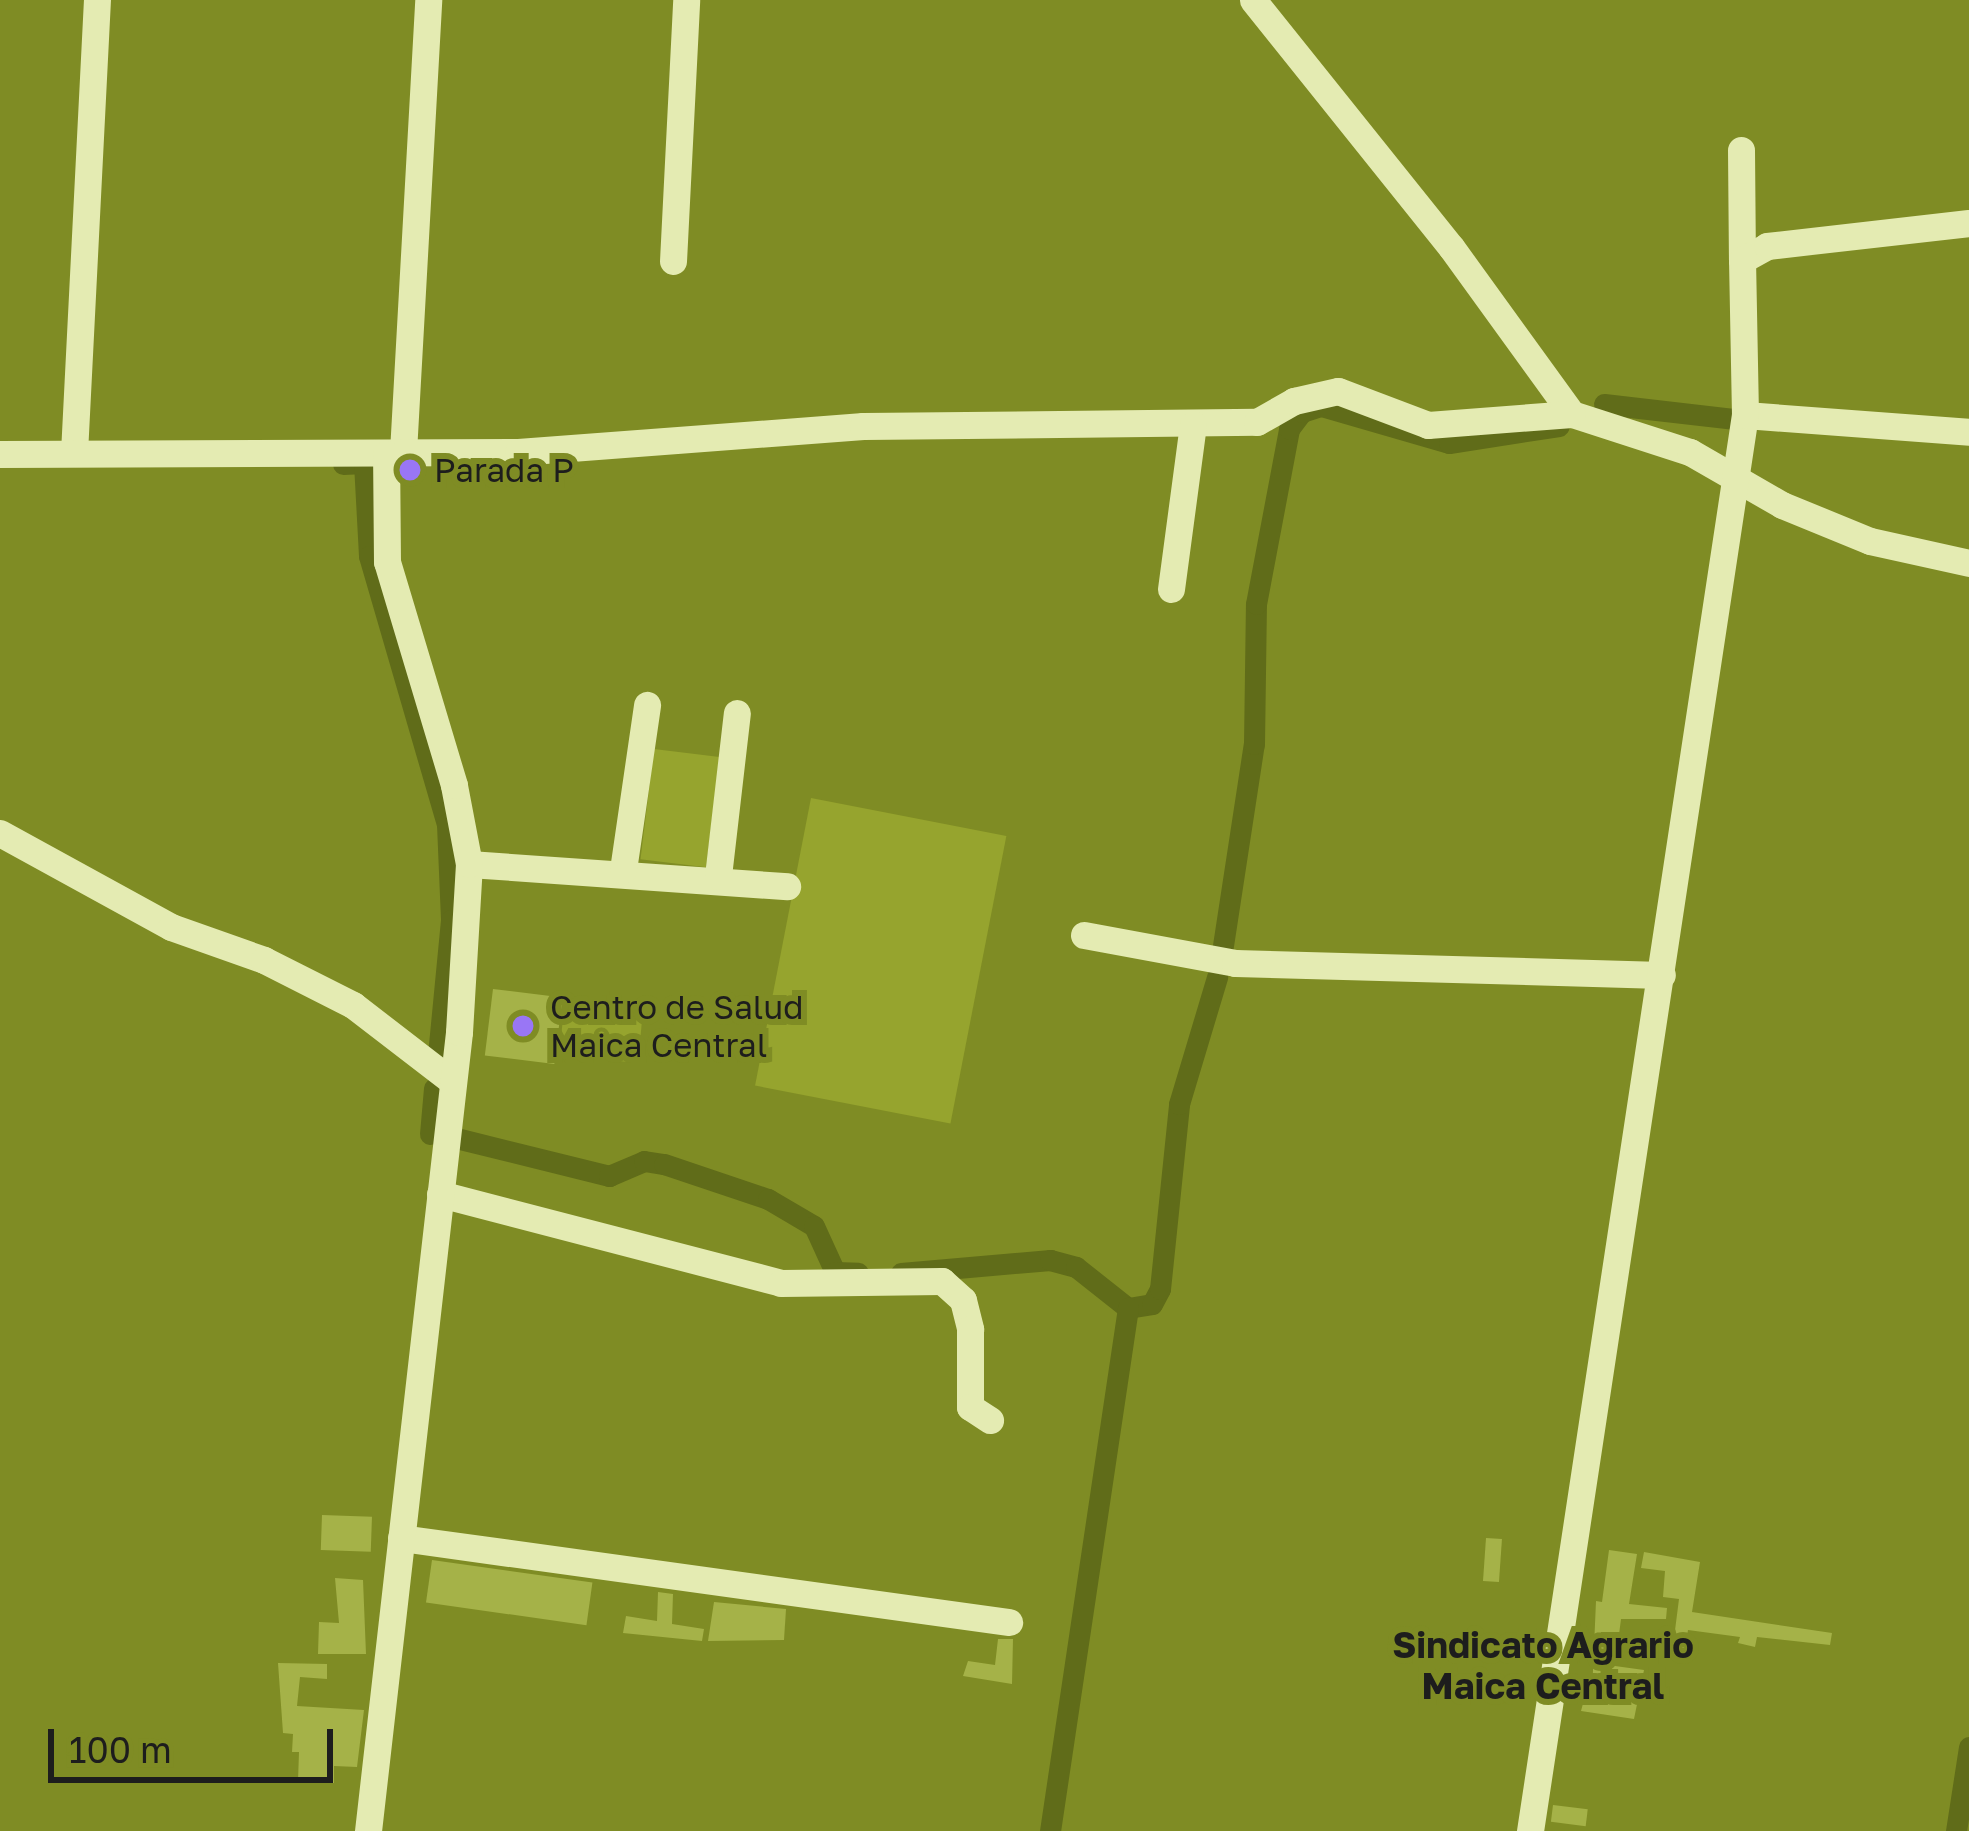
<!DOCTYPE html>
<html>
<head>
<meta charset="utf-8">
<style>
	body { margin:0 }
	#map { position:relative; width:1969px; height:1831px; overflow:hidden; background:#7f8c24; font-family:"Golos Text",sans-serif }
	div>[style] { position:absolute }
	.green>* { inset:0; background:#96a42e; transform-origin:0 0 }
	.canal>* { height:21px; margin:-10.5px; padding:0 10.5px; transform-origin:10.5px; border-radius:10.5px; background:#606c19 }
	.building>* { inset:0; background:#a5b248; transform-origin:0 0 }
	.minor>* { height:27px; margin:-13.5px; padding:0 13.5px; transform-origin:13.5px; border-radius:13.5px; background:#e4ebb2 }
	.dots>* { width:33px; height:33px; translate:-50% -50%; box-sizing:border-box; border:6px solid #7f8c24; border-radius:50% }
	span { translate:-50% -50%; white-space:nowrap; text-align:center; line-height:1.15; -webkit-text-stroke:12px #7f8c24; paint-order:stroke }
	.poi-label { font-size:33px; color:#1d1d1d }
	.left { translate:0 -50%; text-align:left }
	.neighbourhood-label { font-size:36px; color:#1d1d1d; font-weight:700 }
	.scale { position:absolute; left:48px; top:1729px; width:285px; height:54px; box-sizing:border-box; border:6px solid #1d1d1d; border-top:0; padding-left:15px; font-size:36px; line-height:42px; white-space:nowrap; color:#1d1d1d; -webkit-text-stroke:9px #7f8c24; paint-order:stroke }
</style>
</head>
<body>
<div id="map">
	<div class="green">
		<div style="left:654px;top:749px;width:66px;height:111px;rotate:7deg"></div>
		<div style="left:811px;top:798px;width:199px;height:293px;rotate:11deg"></div>
		<div style="left:564px;top:1005px;width:79px;height:51px;rotate:5deg"></div>
	</div>
	<div class="canal">
		<div style="left:1604px;top:404px;width:130px;rotate:6.6deg"></div>
		<div style="left:343px;top:464px;width:21px;rotate:-3deg"></div>
		<div style="left:364px;top:463px;width:93px;rotate:86.9deg"></div>
		<div style="left:369px;top:556px;width:279px;rotate:73.8deg"></div>
		<div style="left:447px;top:824px;width:96px;rotate:87.6deg"></div>
		<div style="left:451px;top:920px;width:136px;rotate:95.5deg"></div>
		<div style="left:1222px;top:952px;width:210px;rotate:-81.3deg"></div>
		<div style="left:1254px;top:744px;width:140px;rotate:-89.2deg"></div>
		<div style="left:1256px;top:604px;width:178px;rotate:-79.3deg"></div>
		<div style="left:1289px;top:429px;width:21px;rotate:-53deg"></div>
		<div style="left:1302px;top:412px;width:20px;rotate:-18deg"></div>
		<div style="left:1321px;top:406px;width:133px;rotate:16.1deg"></div>
		<div style="left:1449px;top:443px;width:111px;rotate:-8.8deg"></div>
		<div style="left:430px;top:1134px;width:46px;rotate:-85deg"></div>
		<div style="left:460px;top:1139px;width:154px;rotate:13.9deg"></div>
		<div style="left:609px;top:1176px;width:38px;rotate:-23deg"></div>
		<div style="left:644px;top:1161px;width:20px;rotate:9deg"></div>
		<div style="left:664px;top:1164px;width:110px;rotate:18.6deg"></div>
		<div style="left:768px;top:1199px;width:53px;rotate:30.4deg"></div>
		<div style="left:814px;top:1226px;width:51px;rotate:65.5deg"></div>
		<div style="left:835px;top:1272px;width:23px;rotate:2deg"></div>
		<div style="left:901px;top:1273px;width:150px;rotate:-5deg"></div>
		<div style="left:1050px;top:1260px;width:27px;rotate:15deg"></div>
		<div style="left:1076px;top:1267px;width:66px;rotate:38.3deg"></div>
		<div style="left:1128px;top:1308px;width:24px;rotate:-9deg"></div>
		<div style="left:1152px;top:1304px;width:17px;rotate:-62deg"></div>
		<div style="left:1160px;top:1289px;width:186px;rotate:-84.1deg"></div>
		<div style="left:1179px;top:1104px;width:133px;rotate:-73.3deg"></div>
		<div style="left:1050px;top:1831px;width:529px;rotate:-81.52deg"></div>
		<div style="left:1956px;top:1831px;width:85px;rotate:-81.2deg"></div>
	</div>
	<div class="building">
		<div style="left:493px;top:989px;width:70px;height:67px;rotate:7deg"></div>
		<div style="left:322px;top:1515px;width:50px;height:35px;rotate:2deg"></div>
		<div style="left:1486px;top:1538px;width:16px;height:43px;rotate:4deg"></div>
		<div style="clip-path:polygon(1609px 1550px,1637px 1554px,1629px 1604px,1667px 1608px,1666px 1619px,1621px 1619px,1615px 1666px,1644px 1670px,1634px 1719px,1581px 1711px,1586px 1692px,1592px 1693px,1596px 1601px,1602px 1602px)"></div>
		<div style="clip-path:polygon(1644px 1552px,1700px 1562px,1692px 1612px,1832px 1633px,1830px 1645px,1757px 1637px,1755px 1647px,1738px 1643px,1740px 1637px,1688px 1630px,1685px 1648px,1673px 1646px,1679px 1599px,1663px 1597px,1665px 1571px,1641px 1568px)"></div>
		<div style="left:432px;top:1560px;width:162px;height:43px;rotate:8deg"></div>
		<div style="clip-path:polygon(335px 1578px,363px 1580px,366px 1654px,318px 1654px,319px 1622px,339px 1623px)"></div>
		<div style="clip-path:polygon(658px 1592px,673px 1594px,672px 1624px,704px 1629px,702px 1641px,623px 1633px,626px 1616px,657px 1621px)"></div>
		<div style="clip-path:polygon(714px 1602px,786px 1609px,784px 1640px,708px 1641px)"></div>
		<div style="clip-path:polygon(998px 1639px,1013px 1639px,1012px 1684px,963px 1676px,968px 1661px,995px 1665px)"></div>
		<div style="clip-path:polygon(278px 1663px,327px 1664px,327px 1679px,300px 1677px,297px 1706px,364px 1710px,357px 1767px,334px 1766px,334px 1783px,298px 1781px,299px 1752px,292px 1752px,293px 1734px,283px 1733px)"></div>
		<div style="left:1553px;top:1805px;width:35px;height:17px;rotate:7deg"></div>
	</div>
	<div class="minor">
		<div style="left:1253px;top:0;width:317px;rotate:51.3deg"></div>
		<div style="left:1451px;top:247px;width:206px;rotate:54.1deg"></div>
		<div style="left:1572px;top:414px;width:124px;rotate:17.9deg"></div>
		<div style="left:1690px;top:452px;width:106px;rotate:29.9deg"></div>
		<div style="left:1782px;top:505px;width:95px;rotate:22.2deg"></div>
		<div style="left:1870px;top:541px;width:101px;rotate:12.5deg"></div>
		<div style="left:1741px;top:150px;width:110px;rotate:89.5deg"></div>
		<div style="left:673px;top:261px;width:261px;rotate:-87.1deg"></div>
		<div style="left:1745px;top:415px;width:225px;rotate:4.3deg"></div>
		<div style="left:403px;top:452px;width:453px;rotate:-86.8deg"></div>
		<div style="left:74px;top:453px;width:454px;rotate:-87.1deg"></div>
		<div style="left:0;top:454px;width:518px;rotate:-0.22deg"></div>
		<div style="left:518px;top:452px;width:346px;rotate:-4.3deg"></div>
		<div style="left:863px;top:426px;width:394px;rotate:-0.6deg"></div>
		<div style="left:1257px;top:422px;width:43px;rotate:-29.6deg"></div>
		<div style="left:1294px;top:401px;width:45px;rotate:-12.8deg"></div>
		<div style="left:1338px;top:391px;width:96px;rotate:20.7deg"></div>
		<div style="left:1428px;top:425px;width:144px;rotate:-4.4deg"></div>
		<div style="left:1171px;top:589px;width:166px;rotate:-82.4deg"></div>
		<div style="left:0;top:833px;width:195px;rotate:28.8deg"></div>
		<div style="left:171px;top:927px;width:99px;rotate:19.5deg"></div>
		<div style="left:264px;top:960px;width:100px;rotate:26.8deg"></div>
		<div style="left:353px;top:1005px;width:126px;rotate:37.6deg"></div>
		<div style="left:469px;top:864px;width:319px;rotate:4deg"></div>
		<div style="left:623px;top:870px;width:167px;rotate:-81.7deg"></div>
		<div style="left:718px;top:876px;width:164px;rotate:-83.4deg"></div>
		<div style="left:1084px;top:935px;width:154px;rotate:10.5deg"></div>
		<div style="left:1235px;top:963px;width:427px;rotate:1.6deg"></div>
		<div style="left:440px;top:1194px;width:352px;rotate:14.6deg"></div>
		<div style="left:781px;top:1283px;width:161px;rotate:-0.7deg"></div>
		<div style="left:942px;top:1281px;width:28px;rotate:42deg"></div>
		<div style="left:963px;top:1300px;width:30px;rotate:76deg"></div>
		<div style="left:970px;top:1329px;width:78px;rotate:90deg"></div>
		<div style="left:970px;top:1407px;width:24px;rotate:33deg"></div>
		<div style="left:401px;top:1538px;width:614px;rotate:7.87deg"></div>
		<div style="left:368px;top:1831px;width:804px;rotate:-83.5deg"></div>
		<div style="left:459px;top:1032px;width:168px;rotate:-86.6deg"></div>
		<div style="left:469px;top:864px;width:80px;rotate:-100.8deg"></div>
		<div style="left:454px;top:785px;width:233px;rotate:-106.7deg"></div>
		<div style="left:387px;top:562px;width:108px;rotate:-90.5deg"></div>
		<div style="left:1530px;top:1831px;width:1432px;rotate:-81.37deg"></div>
		<div style="left:1745px;top:415px;width:155px;rotate:-91.1deg"></div>
		<div style="left:1742px;top:260px;width:29px;rotate:-29deg"></div>
		<div style="left:1767px;top:246px;width:203px;rotate:-6.5deg"></div>
	</div>
	<div class="dots">
		<div style="left:410px;top:470px;background:#9976f5"></div>
		<div style="left:523px;top:1026px;background:#9976f5"></div>
	</div>
	<div class="poi-label">
		<span class="left" style="left:434px;top:470px">Parada P</span>
		<span class="left" style="left:550px;top:1026px">Centro de Salud<br>Maica Central</span>
	</div>
	<div class="neighbourhood-label">
		<span style="left:1543px;top:1665px">Sindicato Agrario<br>Maica Central</span>
	</div>
	<div class="scale">100 m</div>
</div>
</body>
</html>
